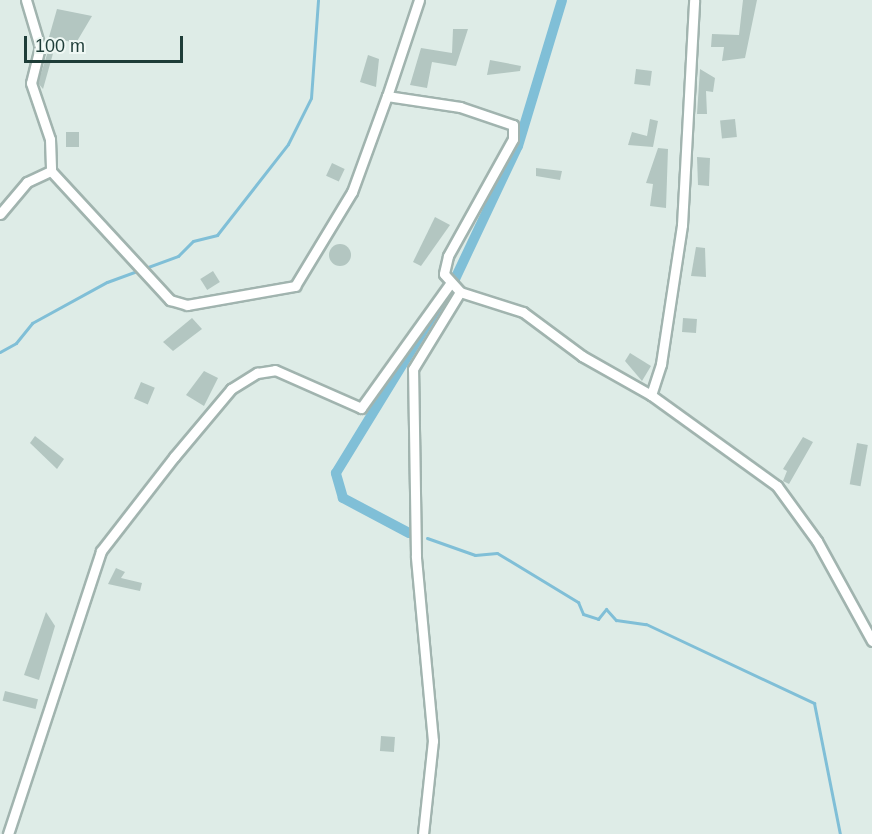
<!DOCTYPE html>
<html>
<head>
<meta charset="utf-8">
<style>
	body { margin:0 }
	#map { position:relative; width:872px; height:834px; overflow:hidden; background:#deece7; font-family:Arial,sans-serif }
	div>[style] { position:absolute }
	.stream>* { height:3px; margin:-1.5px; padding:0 1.5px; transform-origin:1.5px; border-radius:1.5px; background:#80bfd7 }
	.canal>* { height:10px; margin:-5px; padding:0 5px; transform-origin:5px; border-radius:5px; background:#80bfd7 }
	.building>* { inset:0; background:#b3c6c1; transform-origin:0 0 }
	.round { border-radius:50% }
	.roads { filter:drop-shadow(2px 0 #a1b4af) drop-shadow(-2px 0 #a1b4af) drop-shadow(0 2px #a1b4af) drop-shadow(0 -2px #a1b4af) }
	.minor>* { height:9px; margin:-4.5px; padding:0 4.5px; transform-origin:4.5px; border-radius:4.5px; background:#fff }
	span { translate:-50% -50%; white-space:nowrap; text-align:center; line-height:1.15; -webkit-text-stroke:5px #eff8f4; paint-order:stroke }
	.scale { position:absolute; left:24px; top:36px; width:159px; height:27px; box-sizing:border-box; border:3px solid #1e3d38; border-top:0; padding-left:8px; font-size:18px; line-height:21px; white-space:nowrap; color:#1e3d38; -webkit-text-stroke:4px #eff8f4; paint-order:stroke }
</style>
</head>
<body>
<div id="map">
	<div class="stream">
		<div style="left:0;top:352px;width:18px;rotate:-29deg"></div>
		<div style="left:16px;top:343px;width:26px;rotate:-51deg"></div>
		<div style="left:32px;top:323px;width:85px;rotate:-28.7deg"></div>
		<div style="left:107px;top:282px;width:76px;rotate:-20.1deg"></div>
		<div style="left:178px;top:256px;width:21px;rotate:-45deg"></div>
		<div style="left:193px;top:241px;width:25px;rotate:-14deg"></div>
		<div style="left:217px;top:235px;width:115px;rotate:-52deg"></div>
		<div style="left:288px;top:144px;width:51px;rotate:-63.4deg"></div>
		<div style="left:311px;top:98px;width:98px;rotate:-85.9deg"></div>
		<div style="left:427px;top:538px;width:51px;rotate:19.5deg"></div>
		<div style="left:475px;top:555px;width:22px;rotate:-5deg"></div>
		<div style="left:497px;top:553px;width:95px;rotate:31.2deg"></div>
		<div style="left:578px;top:602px;width:13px;rotate:67deg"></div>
		<div style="left:583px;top:614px;width:16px;rotate:18deg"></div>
		<div style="left:598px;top:619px;width:13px;rotate:-51deg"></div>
		<div style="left:606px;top:609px;width:15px;rotate:48deg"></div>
		<div style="left:616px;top:620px;width:30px;rotate:8deg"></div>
		<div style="left:646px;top:624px;width:186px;rotate:25.2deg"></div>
		<div style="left:814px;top:703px;width:134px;rotate:78.8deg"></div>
	</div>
	<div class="canal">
		<div style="left:409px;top:533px;width:75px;rotate:-152.1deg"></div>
		<div style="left:343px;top:498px;width:26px;rotate:-106deg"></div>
		<div style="left:336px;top:473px;width:228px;rotate:-58.5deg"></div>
		<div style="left:455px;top:279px;width:147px;rotate:-64.7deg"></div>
		<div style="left:518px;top:146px;width:152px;rotate:-73.2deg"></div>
	</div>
	<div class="building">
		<div style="clip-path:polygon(743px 0,757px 0,745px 58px,722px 61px,724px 47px,711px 47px,712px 34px,739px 35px)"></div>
		<div style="clip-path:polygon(57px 9px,92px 16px,76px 43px,49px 37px)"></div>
		<div style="clip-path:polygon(453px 29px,468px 29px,456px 66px,432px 62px,427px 88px,410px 85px,421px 48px,452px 53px)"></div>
		<div style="clip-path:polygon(49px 48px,54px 50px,43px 89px,38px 83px)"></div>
		<div style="clip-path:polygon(368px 55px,379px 59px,376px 87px,360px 82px)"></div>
		<div style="clip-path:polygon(490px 60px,521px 66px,520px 71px,487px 75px)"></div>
		<div style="left:636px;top:69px;width:16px;height:15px;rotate:7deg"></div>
		<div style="clip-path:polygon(700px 69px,715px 78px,713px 92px,706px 91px,707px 114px,697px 114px)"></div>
		<div style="clip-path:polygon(650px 119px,658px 121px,653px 147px,628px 145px,632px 132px,647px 136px)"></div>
		<div style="left:735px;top:119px;width:18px;height:15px;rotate:84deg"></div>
		<div style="left:66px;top:132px;width:13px;height:15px"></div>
		<div style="clip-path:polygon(658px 148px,668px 149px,666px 208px,650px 206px,653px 184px,646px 183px)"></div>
		<div style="clip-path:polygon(697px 157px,710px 158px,709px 186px,698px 185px)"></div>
		<div style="left:332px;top:163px;width:14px;height:14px;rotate:25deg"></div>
		<div style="clip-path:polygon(536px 168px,562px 171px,560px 180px,536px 176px)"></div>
		<div style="clip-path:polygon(435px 217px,450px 225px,421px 266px,413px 262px)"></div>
		<div class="round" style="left:329px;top:244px;width:22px;height:22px"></div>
		<div style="clip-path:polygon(696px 247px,705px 248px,706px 277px,691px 276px)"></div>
		<div style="left:213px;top:271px;width:13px;height:15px;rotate:58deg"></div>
		<div style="clip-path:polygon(192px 318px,202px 329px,173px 351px,163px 342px)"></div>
		<div style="left:683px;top:318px;width:14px;height:14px;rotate:4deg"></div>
		<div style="clip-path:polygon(630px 353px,651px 366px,642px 381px,625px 361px)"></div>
		<div style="clip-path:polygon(204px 371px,218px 378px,204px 406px,186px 395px)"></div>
		<div style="left:141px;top:382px;width:15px;height:18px;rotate:23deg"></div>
		<div style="clip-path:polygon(35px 436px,64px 459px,57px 469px,30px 443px)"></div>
		<div style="clip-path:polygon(803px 437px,813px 442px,789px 484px,783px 481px,787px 471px,783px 469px)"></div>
		<div style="left:857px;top:443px;width:11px;height:42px;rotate:10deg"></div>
		<div style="clip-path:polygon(116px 568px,125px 572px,121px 578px,142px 583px,140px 591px,108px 584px)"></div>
		<div style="clip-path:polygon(46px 612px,55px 626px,39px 680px,24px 675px)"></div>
		<div style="left:5px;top:691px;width:34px;height:10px;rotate:14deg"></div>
		<div style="left:381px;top:736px;width:14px;height:15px;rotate:4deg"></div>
	</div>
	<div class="roads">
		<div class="minor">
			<div style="left:26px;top:0;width:49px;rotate:73.4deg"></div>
			<div style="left:40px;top:47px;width:37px;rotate:104deg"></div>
			<div style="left:31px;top:83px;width:59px;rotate:71.3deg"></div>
			<div style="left:50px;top:139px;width:32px;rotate:88deg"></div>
			<div style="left:419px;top:0;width:101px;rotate:108.4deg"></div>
			<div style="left:387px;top:96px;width:74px;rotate:8.6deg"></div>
			<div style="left:460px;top:107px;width:56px;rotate:18.8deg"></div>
			<div style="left:513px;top:125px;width:14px;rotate:90deg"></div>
			<div style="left:513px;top:139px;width:134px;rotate:119.1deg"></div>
			<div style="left:448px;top:256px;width:18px;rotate:103deg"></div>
			<div style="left:444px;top:274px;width:24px;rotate:48deg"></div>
			<div style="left:0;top:214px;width:42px;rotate:-49.8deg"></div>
			<div style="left:27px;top:182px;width:26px;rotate:-25deg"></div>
			<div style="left:51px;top:171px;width:176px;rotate:47.3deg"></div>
			<div style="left:170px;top:300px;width:18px;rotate:16deg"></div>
			<div style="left:187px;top:305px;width:110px;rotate:-10deg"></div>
			<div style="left:295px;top:286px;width:110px;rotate:-58.8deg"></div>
			<div style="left:352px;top:192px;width:102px;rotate:-70deg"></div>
			<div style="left:651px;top:395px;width:155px;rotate:35.8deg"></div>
			<div style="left:777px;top:486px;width:68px;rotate:54deg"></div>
			<div style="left:817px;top:541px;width:114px;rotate:61.2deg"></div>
			<div style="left:8px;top:834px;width:298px;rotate:-71.8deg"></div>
			<div style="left:101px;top:551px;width:119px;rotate:-52.2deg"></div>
			<div style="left:174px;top:457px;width:89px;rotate:-50deg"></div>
			<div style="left:231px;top:389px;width:31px;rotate:-32deg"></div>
			<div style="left:257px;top:373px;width:18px;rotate:-9deg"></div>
			<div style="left:275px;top:370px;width:94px;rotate:23.8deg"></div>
			<div style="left:361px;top:408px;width:151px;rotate:-54.4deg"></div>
			<div style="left:423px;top:834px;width:94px;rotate:-83.9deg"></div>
			<div style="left:433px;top:741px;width:186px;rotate:-95.3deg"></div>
			<div style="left:416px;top:556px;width:187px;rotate:-90.9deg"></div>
			<div style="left:413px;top:369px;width:90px;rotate:-58.6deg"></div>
			<div style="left:460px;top:292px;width:66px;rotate:17.6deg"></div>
			<div style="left:523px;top:312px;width:74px;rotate:36.7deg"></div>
			<div style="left:582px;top:356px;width:79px;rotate:29.5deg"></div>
			<div style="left:651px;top:395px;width:33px;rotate:-72deg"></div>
			<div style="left:661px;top:364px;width:141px;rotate:-81.4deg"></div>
			<div style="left:682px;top:225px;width:225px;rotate:-86.9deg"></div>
		</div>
	</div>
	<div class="scale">100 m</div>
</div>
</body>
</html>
